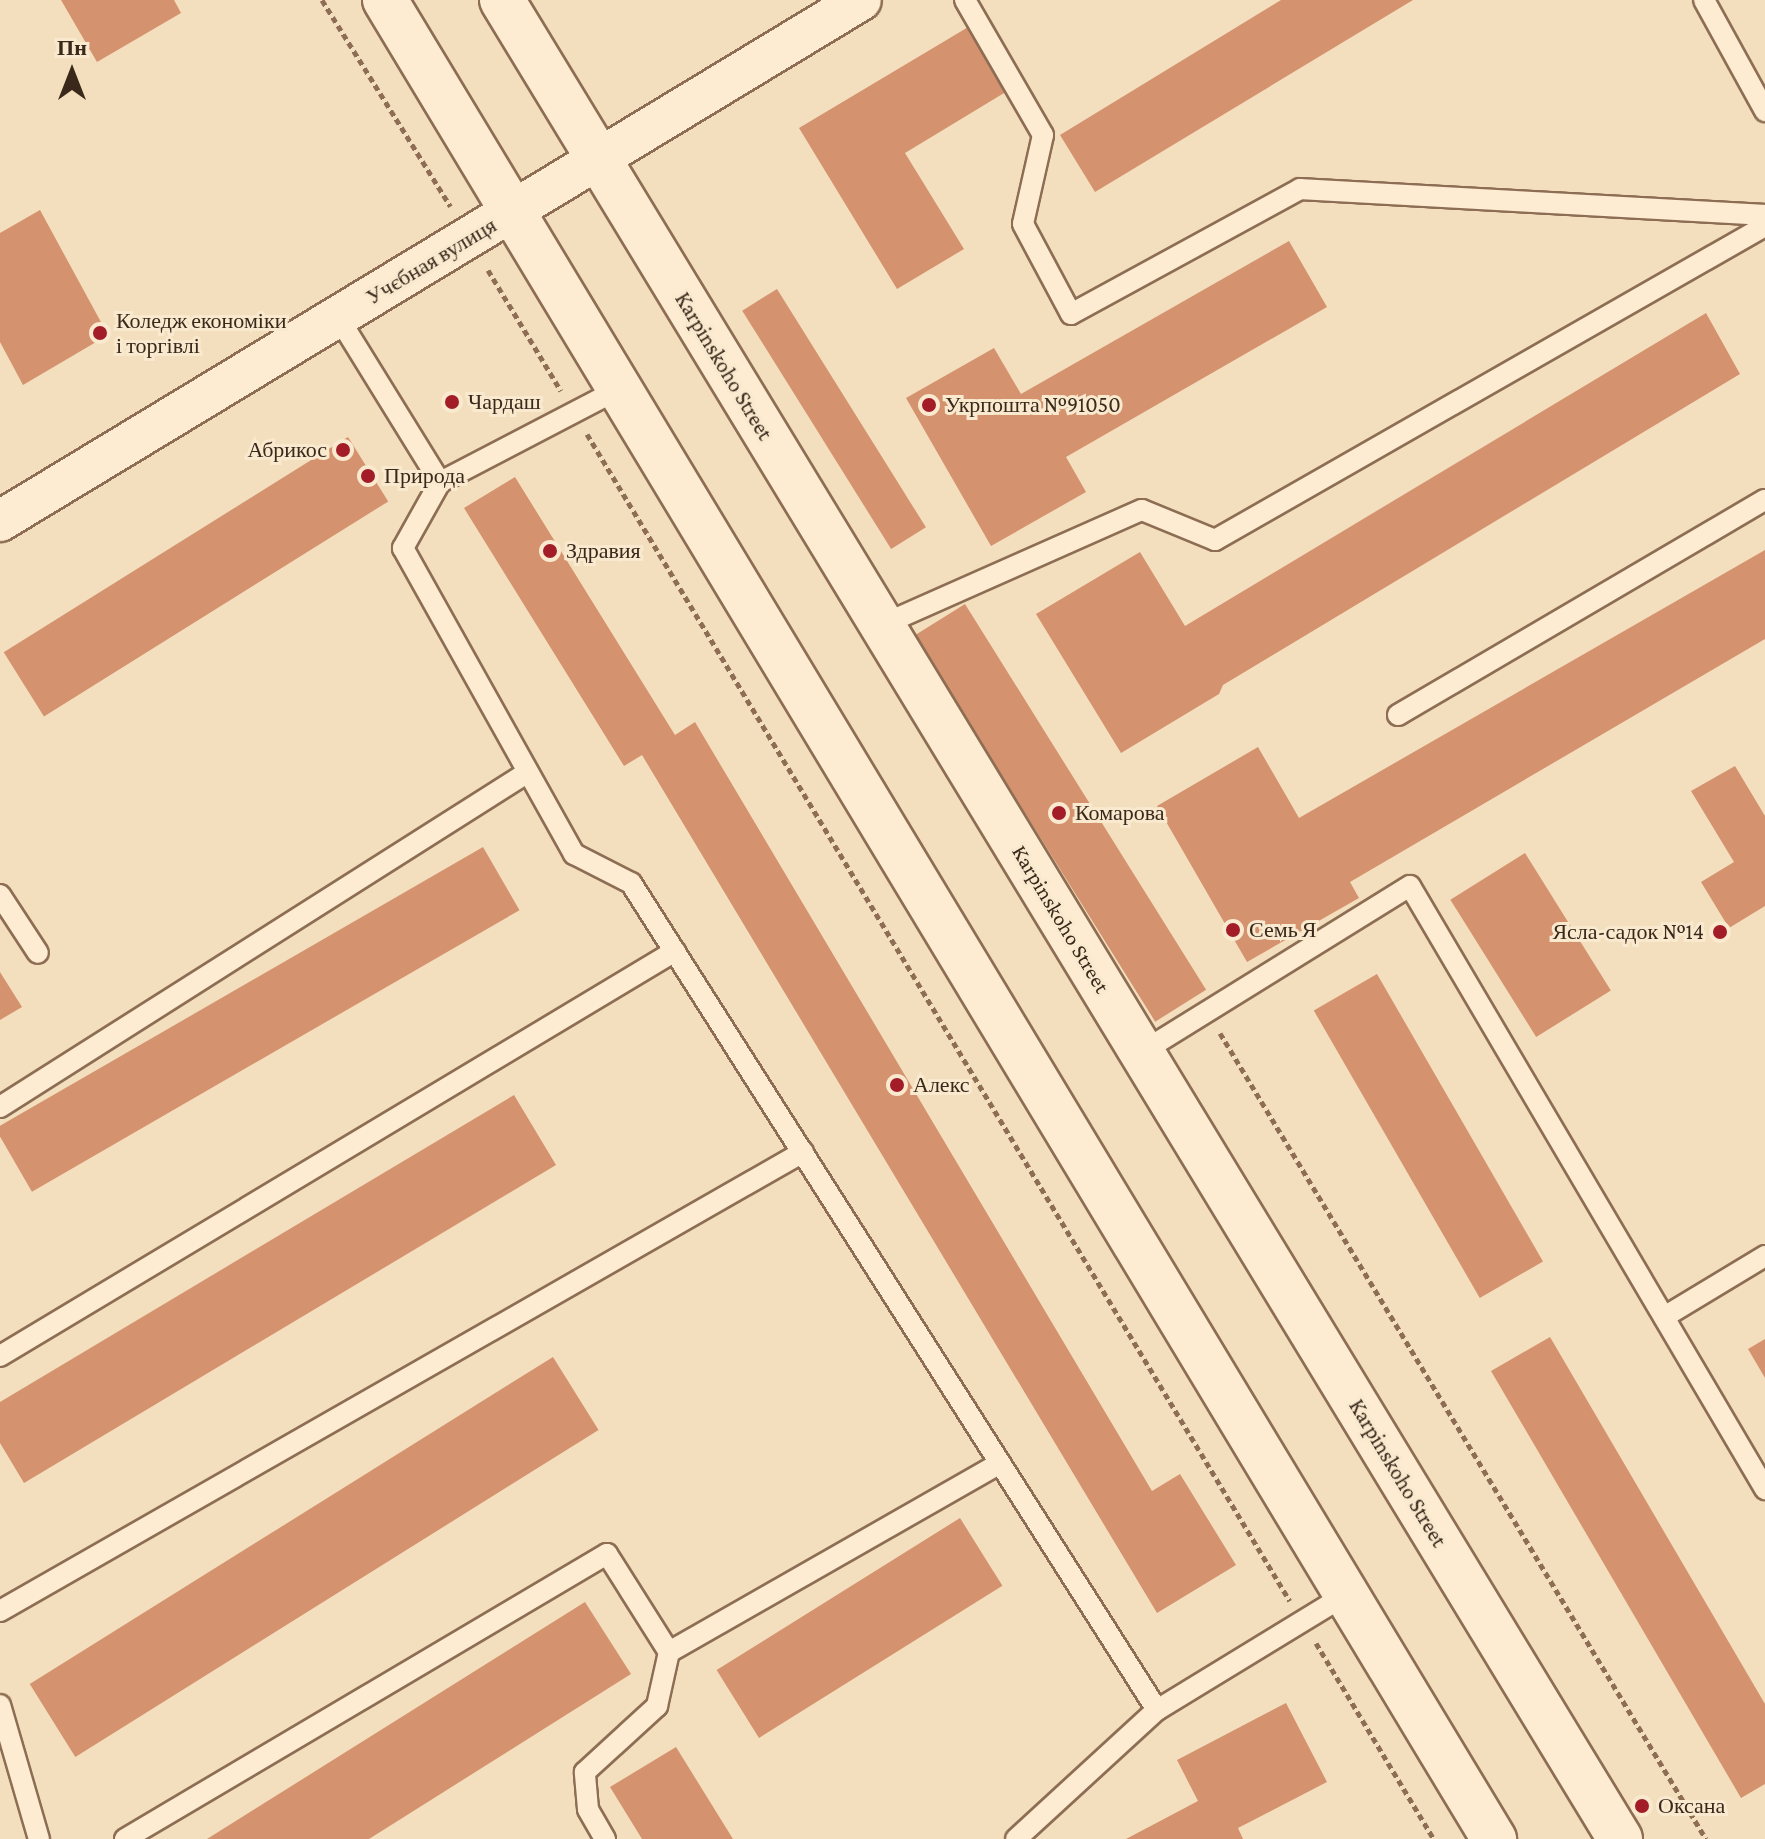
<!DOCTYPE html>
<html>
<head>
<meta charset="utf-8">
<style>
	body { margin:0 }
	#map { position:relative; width:1765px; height:1839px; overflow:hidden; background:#f3dfbd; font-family:"Crimson Pro",serif }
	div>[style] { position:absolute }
	.building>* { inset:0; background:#d5926f; transform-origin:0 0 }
	.path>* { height:5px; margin-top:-2.5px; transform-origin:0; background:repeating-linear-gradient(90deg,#8d6e54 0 6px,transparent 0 10px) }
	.roads { filter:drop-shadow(2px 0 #8d6e54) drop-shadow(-2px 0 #8d6e54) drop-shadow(0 2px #8d6e54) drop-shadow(0 -2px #8d6e54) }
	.lane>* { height:20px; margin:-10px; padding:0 10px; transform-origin:10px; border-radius:10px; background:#fdecd1 }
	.street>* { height:40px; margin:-20px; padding:0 20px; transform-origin:20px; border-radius:20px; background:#fdecd1 }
	.secondary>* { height:44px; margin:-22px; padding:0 22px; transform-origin:22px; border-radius:22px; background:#fdecd1 }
	.dots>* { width:22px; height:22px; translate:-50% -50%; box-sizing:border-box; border:4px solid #f9e9ce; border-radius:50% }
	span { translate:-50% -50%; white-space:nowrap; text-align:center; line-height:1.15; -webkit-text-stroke:6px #f9e9ce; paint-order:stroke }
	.street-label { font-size:22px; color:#3a281b }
	.poi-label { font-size:22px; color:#3a281b }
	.left { translate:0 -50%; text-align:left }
	.right { translate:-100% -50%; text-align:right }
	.north { position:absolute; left:32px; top:32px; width:80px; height:80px; -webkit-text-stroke:6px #f9e9ce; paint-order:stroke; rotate:0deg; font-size:22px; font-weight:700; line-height:32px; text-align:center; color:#3a281b }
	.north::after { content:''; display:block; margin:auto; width:28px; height:36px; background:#3a281b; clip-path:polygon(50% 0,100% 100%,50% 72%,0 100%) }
</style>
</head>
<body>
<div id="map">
	<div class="building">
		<div style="clip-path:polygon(61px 0,174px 0,181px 13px,97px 62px)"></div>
		<div style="clip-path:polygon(1281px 0,1413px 0,1095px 192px,1060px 135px)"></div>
		<div style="clip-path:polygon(975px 23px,1014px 87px,905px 153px,964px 249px,897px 289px,799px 128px)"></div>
		<div style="clip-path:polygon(40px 210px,108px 335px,23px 385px,0 342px,0 233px)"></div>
		<div style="clip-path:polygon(1289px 241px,1327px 307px,1066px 457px,1086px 492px,991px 546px,906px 398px,994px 348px,1021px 394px)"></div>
		<div style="left:777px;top:289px;width:281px;height:41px;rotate:58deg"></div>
		<div style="clip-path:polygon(1706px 313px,1740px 374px,1223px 685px,1219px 694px,1121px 753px,1036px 614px,1140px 552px,1185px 626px)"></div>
		<div style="left:348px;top:437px;width:76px;height:406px;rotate:58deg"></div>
		<div style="clip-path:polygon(515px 477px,675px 735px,695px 722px,1152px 1491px,1180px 1474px,1236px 1565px,1157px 1613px,642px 755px,624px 766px,464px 508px)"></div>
		<div style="clip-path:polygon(1765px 550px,1765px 639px,1350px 882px,1359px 898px,1247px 962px,1157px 806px,1258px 747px,1299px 818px)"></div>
		<div style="left:965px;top:604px;width:455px;height:60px;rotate:58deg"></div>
		<div style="clip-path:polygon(1735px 766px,1765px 816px,1765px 906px,1729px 928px,1701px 882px,1734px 862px,1691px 791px)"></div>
		<div style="left:483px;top:847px;width:73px;height:563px;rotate:60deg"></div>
		<div style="left:1525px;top:853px;width:162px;height:88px;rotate:58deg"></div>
		<div style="clip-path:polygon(0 972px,22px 1007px,0 1020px)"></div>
		<div style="left:1377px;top:974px;width:332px;height:73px;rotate:60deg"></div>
		<div style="clip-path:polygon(514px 1095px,556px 1165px,24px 1483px,0 1443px,0 1402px)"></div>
		<div style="clip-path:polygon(1550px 1337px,1765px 1704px,1765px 1784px,1741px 1798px,1491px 1371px)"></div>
		<div style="clip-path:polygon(1765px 1339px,1765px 1378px,1748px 1349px)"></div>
		<div style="left:553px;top:1357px;width:86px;height:617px;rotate:58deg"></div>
		<div style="left:960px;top:1518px;width:80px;height:287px;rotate:58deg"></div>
		<div style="clip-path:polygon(585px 1602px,631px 1674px,369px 1839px,207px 1839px)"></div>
		<div style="clip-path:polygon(1286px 1703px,1327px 1782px,1238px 1828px,1243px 1839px,1126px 1839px,1198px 1801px,1177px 1760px)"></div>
		<div style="clip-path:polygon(676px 1747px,733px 1839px,642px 1839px,610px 1787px)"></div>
	</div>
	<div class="path">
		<div style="left:322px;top:0;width:243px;rotate:58.1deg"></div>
		<div style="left:488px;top:270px;width:141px;rotate:58.9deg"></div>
		<div style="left:587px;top:434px;width:1362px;rotate:58.94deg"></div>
		<div style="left:1220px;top:1033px;width:941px;rotate:58.91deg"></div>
		<div style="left:1316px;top:1643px;width:229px;rotate:59deg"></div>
	</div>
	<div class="roads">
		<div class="lane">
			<div style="left:965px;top:0;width:156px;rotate:60deg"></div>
			<div style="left:1043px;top:135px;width:91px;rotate:102.7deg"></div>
			<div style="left:1023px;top:224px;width:102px;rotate:61.9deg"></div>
			<div style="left:1071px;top:314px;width:261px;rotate:-28.6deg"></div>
			<div style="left:1300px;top:189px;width:466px;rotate:3.2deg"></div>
			<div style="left:1704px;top:0;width:127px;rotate:61.2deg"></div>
			<div style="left:338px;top:317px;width:194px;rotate:58.3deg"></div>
			<div style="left:619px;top:389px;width:202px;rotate:152.5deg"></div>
			<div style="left:440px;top:482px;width:76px;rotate:119.3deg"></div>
			<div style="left:403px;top:548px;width:351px;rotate:60.8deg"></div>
			<div style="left:574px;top:854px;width:64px;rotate:27deg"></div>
			<div style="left:631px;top:883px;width:980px;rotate:57.54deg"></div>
			<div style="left:1157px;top:1710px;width:223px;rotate:-31.4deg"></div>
			<div style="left:882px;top:625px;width:284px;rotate:-23.9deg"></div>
			<div style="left:1142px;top:510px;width:79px;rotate:22.3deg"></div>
			<div style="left:1215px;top:540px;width:633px;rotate:-29.72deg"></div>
			<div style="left:1398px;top:715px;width:425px;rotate:-30.4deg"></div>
			<div style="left:0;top:895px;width:69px;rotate:56.8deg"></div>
			<div style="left:1142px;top:1052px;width:315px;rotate:-31.8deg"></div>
			<div style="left:1410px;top:886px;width:700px;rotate:59.51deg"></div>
			<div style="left:0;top:1107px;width:625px;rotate:-32.39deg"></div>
			<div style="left:1664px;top:1317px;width:118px;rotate:-31.1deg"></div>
			<div style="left:0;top:1356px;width:787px;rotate:-30.96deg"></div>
			<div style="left:0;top:1611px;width:925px;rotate:-29.75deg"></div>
			<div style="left:0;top:1705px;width:140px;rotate:73.8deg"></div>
			<div style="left:125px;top:1839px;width:560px;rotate:-30.6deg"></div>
			<div style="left:607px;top:1554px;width:116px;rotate:57.7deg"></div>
			<div style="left:605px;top:1839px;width:34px;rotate:-120deg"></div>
			<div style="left:588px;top:1809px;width:37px;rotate:-95deg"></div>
			<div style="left:585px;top:1772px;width:98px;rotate:-42.5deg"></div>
			<div style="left:657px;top:1706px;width:55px;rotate:-77.5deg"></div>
			<div style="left:669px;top:1652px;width:381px;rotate:-29.7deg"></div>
			<div style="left:1016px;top:1839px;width:191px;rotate:-42.5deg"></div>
		</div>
		<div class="street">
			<div style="left:0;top:521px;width:1006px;rotate:-31.18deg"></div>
		</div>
		<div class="secondary">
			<div style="left:385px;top:0;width:2148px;rotate:58.91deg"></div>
			<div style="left:502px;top:0;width:2152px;rotate:58.7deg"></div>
		</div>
	</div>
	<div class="dots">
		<div style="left:100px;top:333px;background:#a31d28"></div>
		<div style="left:452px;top:402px;background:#a31d28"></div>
		<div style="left:929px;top:405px;background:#a31d28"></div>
		<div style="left:343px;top:450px;background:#a31d28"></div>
		<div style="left:368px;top:476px;background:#a31d28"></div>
		<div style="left:550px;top:551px;background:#a31d28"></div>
		<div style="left:1059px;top:813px;background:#a31d28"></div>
		<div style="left:1233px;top:930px;background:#a31d28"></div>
		<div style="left:1720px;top:932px;background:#a31d28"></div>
		<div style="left:897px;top:1085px;background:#a31d28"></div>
		<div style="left:1642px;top:1806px;background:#a31d28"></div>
	</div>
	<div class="street-label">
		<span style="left:431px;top:261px;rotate:-31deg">Учєбная вулиця</span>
		<span style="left:724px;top:366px;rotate:59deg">Karpinskoho Street</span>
		<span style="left:1061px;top:919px;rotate:59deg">Karpinskoho Street</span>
		<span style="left:1398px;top:1473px;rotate:59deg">Karpinskoho Street</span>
	</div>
	<div class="poi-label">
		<span class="left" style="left:116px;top:333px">Коледж економіки<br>і торгівлі</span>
		<span class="left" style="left:468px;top:402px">Чардаш</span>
		<span class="left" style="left:945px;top:405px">Укрпошта №91050</span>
		<span class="right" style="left:327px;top:450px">Абрикос</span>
		<span class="left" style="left:384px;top:476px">Природа</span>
		<span class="left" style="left:566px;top:551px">Здравия</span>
		<span class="left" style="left:1075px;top:813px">Комарова</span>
		<span class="left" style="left:1249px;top:930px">Семь Я</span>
		<span class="right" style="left:1704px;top:932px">Ясла-садок №14</span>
		<span class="left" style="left:913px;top:1085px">Алекс</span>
		<span class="left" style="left:1658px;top:1806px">Оксана</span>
	</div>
	<div class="north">Пн</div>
</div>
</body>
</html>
